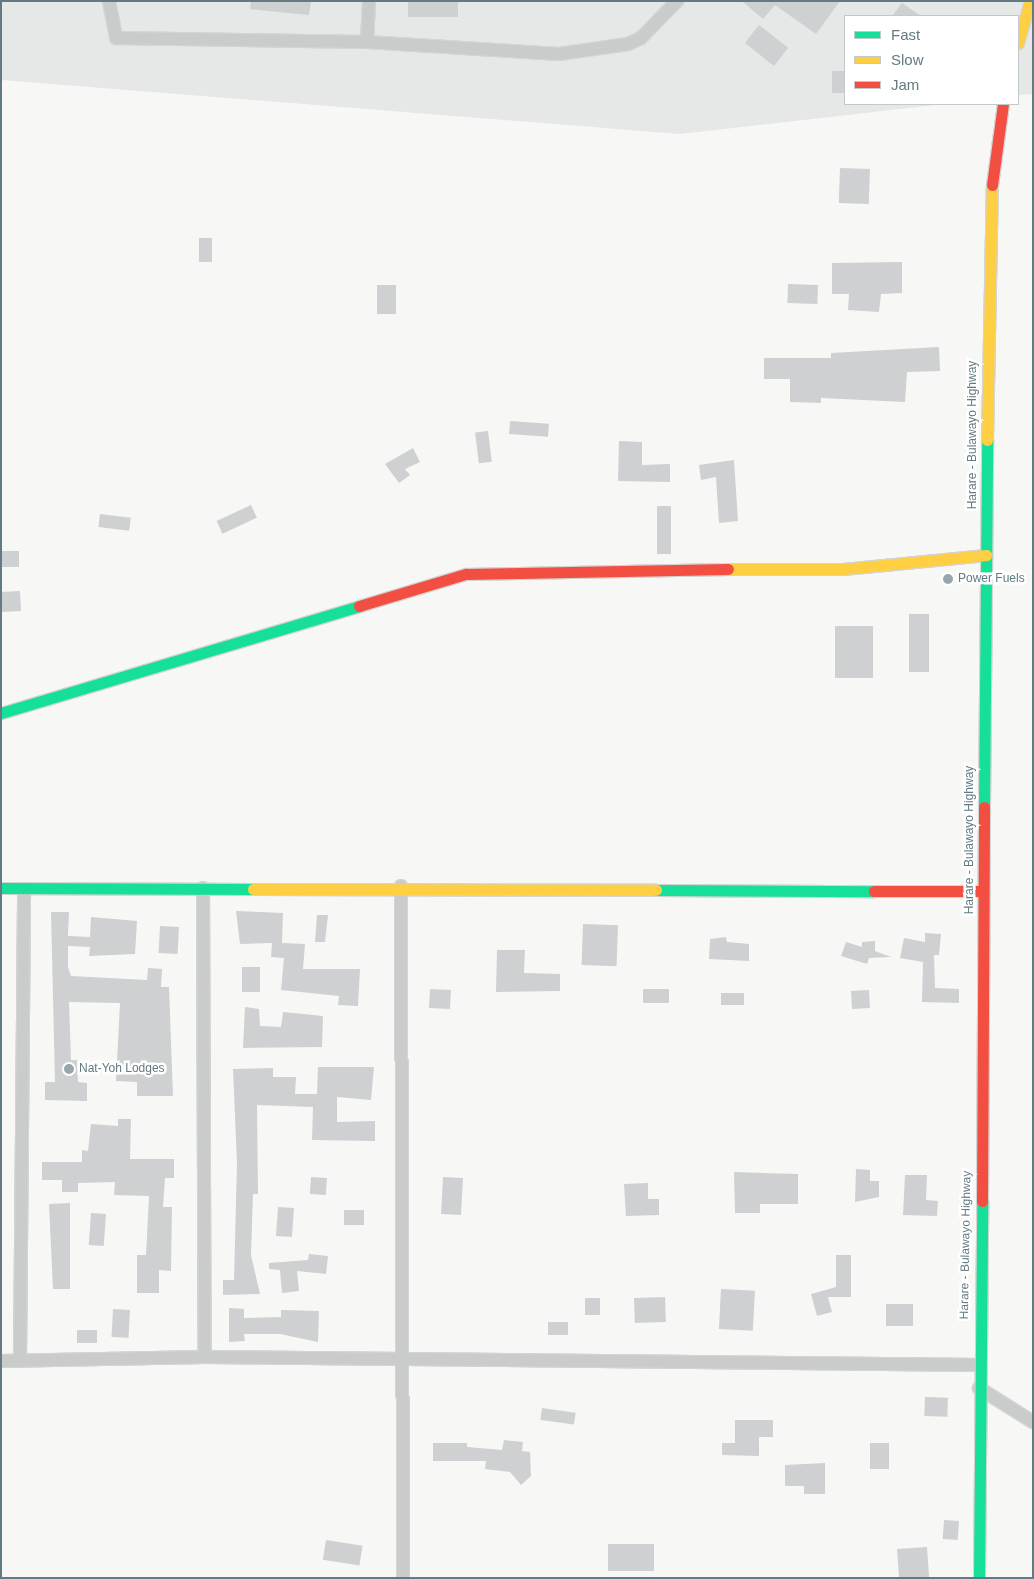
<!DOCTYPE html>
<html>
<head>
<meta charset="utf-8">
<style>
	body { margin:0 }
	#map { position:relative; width:1034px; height:1579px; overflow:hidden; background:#f7f7f6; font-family:Arial,sans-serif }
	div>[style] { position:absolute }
	.built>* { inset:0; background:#e6e7e7 }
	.building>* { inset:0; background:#ced0d1; transform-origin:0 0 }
	.roads { filter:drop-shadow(1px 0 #d3d4d4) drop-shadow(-1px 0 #d3d4d4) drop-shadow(0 1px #d3d4d4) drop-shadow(0 -1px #d3d4d4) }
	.street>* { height:12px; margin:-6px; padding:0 6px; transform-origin:6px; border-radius:6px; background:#cacccc }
	.fast>* { height:11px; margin:-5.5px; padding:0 5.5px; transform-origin:5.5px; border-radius:5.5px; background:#16e098 }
	.slow>* { height:11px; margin:-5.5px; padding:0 5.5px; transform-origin:5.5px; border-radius:5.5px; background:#ffcf43 }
	.jam>* { height:11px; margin:-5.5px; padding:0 5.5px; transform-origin:5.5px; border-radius:5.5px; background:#f24e42 }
	.dots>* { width:14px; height:14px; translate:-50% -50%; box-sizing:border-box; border:2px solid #fff; border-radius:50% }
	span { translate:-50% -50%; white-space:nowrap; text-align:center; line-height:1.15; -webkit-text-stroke:5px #fff; paint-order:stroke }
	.street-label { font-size:12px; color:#627a81 }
	.poi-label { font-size:12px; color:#627a81 }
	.left { translate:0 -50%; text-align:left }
	.frame { position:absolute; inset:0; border:2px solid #627a81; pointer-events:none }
	.legend { position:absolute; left:844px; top:15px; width:175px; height:90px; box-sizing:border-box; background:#fff; border:1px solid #c0cacd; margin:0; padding:6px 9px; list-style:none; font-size:15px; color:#627a81 }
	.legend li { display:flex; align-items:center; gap:10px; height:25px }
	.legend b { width:25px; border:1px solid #c0cacd }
</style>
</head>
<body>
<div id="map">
	<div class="built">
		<div style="clip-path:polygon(1px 1px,1033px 1px,1033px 94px,1018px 95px,1018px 16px,845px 16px,845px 104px,944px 104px,680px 134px,1px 80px)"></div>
	</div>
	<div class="building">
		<div style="clip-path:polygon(251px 1px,311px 1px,309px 15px,250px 9px)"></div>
		<div style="left:408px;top:1px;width:50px;height:16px"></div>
		<div style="clip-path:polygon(742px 1px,840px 1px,816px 34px,775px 5px,763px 19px)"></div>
		<div style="clip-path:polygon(902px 3px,921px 16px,892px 16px)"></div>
		<div style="left:759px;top:25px;width:37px;height:23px;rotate:38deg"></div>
		<div style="left:832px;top:71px;width:13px;height:22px"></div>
		<div style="left:840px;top:168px;width:30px;height:35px;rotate:2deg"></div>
		<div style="left:199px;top:238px;width:13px;height:24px"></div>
		<div style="clip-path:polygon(902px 262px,902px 293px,881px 294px,879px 312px,848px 310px,849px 294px,832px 294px,832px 263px)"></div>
		<div style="left:788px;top:284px;width:30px;height:19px;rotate:2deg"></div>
		<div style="left:377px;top:285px;width:19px;height:29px"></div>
		<div style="clip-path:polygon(939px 347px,940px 371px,907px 372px,905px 402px,821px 398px,821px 403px,790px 402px,790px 379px,764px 379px,764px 358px,831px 358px,831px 353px)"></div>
		<div style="left:510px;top:421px;width:39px;height:13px;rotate:4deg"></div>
		<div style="left:488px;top:431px;width:31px;height:13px;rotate:83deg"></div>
		<div style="clip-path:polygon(619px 441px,642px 442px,642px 465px,670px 464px,670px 482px,618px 481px)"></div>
		<div style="clip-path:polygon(413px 448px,420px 462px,405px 469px,410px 475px,399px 483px,385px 464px)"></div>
		<div style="clip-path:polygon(734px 460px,738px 521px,719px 523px,716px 477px,701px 480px,699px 465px)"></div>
		<div style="left:251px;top:505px;width:14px;height:38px;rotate:65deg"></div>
		<div style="left:657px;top:506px;width:14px;height:48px"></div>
		<div style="left:100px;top:514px;width:31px;height:13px;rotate:7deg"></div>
		<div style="left:19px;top:551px;width:16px;height:18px;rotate:90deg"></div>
		<div style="left:20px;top:591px;width:20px;height:19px;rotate:87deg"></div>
		<div style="left:909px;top:614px;width:20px;height:58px"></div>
		<div style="left:873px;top:626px;width:52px;height:38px;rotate:90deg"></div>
		<div style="clip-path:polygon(236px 911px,283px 913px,282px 943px,305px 944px,303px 969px,360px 969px,358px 1006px,338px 1005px,339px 996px,281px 990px,284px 958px,271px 957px,272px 943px,240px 944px)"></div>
		<div style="clip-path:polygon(51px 912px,69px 912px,68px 936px,90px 937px,91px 917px,137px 921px,135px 954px,89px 956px,90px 947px,68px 946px,68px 967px,71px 976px,147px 980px,148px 968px,162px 969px,161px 987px,169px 987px,173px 1096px,137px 1096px,137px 1082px,116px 1081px,120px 1003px,69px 1002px,71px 1060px,77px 1060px,78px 1082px,87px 1083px,87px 1101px,45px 1100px,45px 1082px,55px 1082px)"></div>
		<div style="clip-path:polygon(317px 915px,328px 915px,325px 942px,315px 942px)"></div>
		<div style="left:583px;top:924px;width:35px;height:41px;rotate:2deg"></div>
		<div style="left:160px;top:926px;width:19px;height:27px;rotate:3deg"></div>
		<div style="clip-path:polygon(925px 933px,941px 934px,939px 955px,934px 955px,935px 988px,959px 989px,959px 1003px,922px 1002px,923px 962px,900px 958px,904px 938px,925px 942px)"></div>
		<div style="clip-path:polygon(726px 937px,727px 942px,749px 944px,749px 961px,709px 959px,710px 939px)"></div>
		<div style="clip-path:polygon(875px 941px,875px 951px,891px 957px,869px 958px,867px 964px,841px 956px,846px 942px,862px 947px,862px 942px)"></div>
		<div style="clip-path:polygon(497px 950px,525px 950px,524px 973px,560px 974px,560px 991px,496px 992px)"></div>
		<div style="left:242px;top:967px;width:18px;height:25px"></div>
		<div style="left:430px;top:989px;width:21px;height:19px;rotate:3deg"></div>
		<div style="left:669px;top:989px;width:14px;height:26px;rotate:90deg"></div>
		<div style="left:869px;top:990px;width:18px;height:18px;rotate:87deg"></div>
		<div style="left:744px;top:993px;width:12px;height:23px;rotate:90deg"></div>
		<div style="clip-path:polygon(245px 1007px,259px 1009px,260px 1026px,281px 1027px,283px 1012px,323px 1016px,322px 1047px,243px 1048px)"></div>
		<div style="clip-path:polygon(318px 1067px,374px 1067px,371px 1100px,337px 1097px,337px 1122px,375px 1121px,375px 1141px,312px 1140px,313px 1107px,257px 1105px,258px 1194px,253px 1194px,251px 1255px,260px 1294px,223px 1295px,223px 1280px,234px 1280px,237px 1163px,233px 1069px,273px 1068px,273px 1077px,296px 1077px,295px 1094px,317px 1094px)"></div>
		<div style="clip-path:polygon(118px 1119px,131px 1119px,130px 1159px,174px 1159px,174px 1178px,165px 1178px,163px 1207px,172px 1207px,171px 1271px,159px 1270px,159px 1293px,137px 1293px,137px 1255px,146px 1255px,149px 1196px,114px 1195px,115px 1182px,78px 1183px,78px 1192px,62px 1192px,62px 1180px,42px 1180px,42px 1162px,82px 1162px,82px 1150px,88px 1151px,91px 1124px,118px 1126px)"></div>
		<div style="clip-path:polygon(856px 1169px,870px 1170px,870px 1181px,879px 1181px,879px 1197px,855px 1202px)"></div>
		<div style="clip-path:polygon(734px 1172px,798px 1174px,798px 1204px,760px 1204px,760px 1213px,735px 1213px)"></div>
		<div style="clip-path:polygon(905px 1175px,927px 1175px,926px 1200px,938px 1201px,937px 1216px,903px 1215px)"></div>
		<div style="left:311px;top:1177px;width:16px;height:17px;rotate:4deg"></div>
		<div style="left:443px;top:1177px;width:20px;height:37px;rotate:3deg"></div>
		<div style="clip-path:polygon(648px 1183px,648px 1199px,659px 1199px,659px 1215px,626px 1216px,624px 1184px)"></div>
		<div style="clip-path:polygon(70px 1203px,70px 1289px,53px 1289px,49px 1204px)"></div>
		<div style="left:278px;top:1207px;width:16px;height:29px;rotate:4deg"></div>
		<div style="left:344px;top:1210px;width:20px;height:15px"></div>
		<div style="left:91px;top:1213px;width:15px;height:32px;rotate:4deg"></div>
		<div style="clip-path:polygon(309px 1254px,328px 1256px,326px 1274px,297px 1271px,299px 1291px,282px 1293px,280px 1270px,269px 1269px,269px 1263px,308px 1260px)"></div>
		<div style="clip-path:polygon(836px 1255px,851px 1255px,851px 1297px,828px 1297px,832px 1312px,817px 1316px,811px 1294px,836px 1287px)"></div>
		<div style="left:721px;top:1289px;width:34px;height:40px;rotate:3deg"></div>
		<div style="left:665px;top:1297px;width:25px;height:31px;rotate:88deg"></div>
		<div style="left:600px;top:1298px;width:17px;height:15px;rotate:90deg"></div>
		<div style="left:886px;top:1304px;width:27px;height:22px"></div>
		<div style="clip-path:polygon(229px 1308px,244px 1309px,244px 1318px,281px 1317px,281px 1310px,319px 1311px,318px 1342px,280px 1334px,244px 1334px,245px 1341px,229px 1342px)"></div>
		<div style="left:113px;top:1309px;width:17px;height:28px;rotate:3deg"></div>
		<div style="left:568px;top:1322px;width:13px;height:20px;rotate:90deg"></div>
		<div style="left:97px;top:1330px;width:13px;height:20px;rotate:90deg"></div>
		<div style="left:925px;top:1397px;width:23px;height:19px;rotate:2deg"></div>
		<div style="left:542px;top:1408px;width:34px;height:12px;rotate:8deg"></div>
		<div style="clip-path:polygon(735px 1420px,773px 1420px,773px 1437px,759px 1437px,759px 1456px,722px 1455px,722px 1443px,735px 1443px)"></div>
		<div style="clip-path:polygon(504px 1440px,523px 1442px,522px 1451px,530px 1452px,531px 1476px,521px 1485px,510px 1472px,485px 1469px,486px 1461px,433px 1461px,433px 1443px,467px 1443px,467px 1447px,502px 1450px)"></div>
		<div style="left:870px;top:1443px;width:19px;height:26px"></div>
		<div style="clip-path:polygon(825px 1463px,825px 1494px,804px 1494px,804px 1486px,785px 1486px,785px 1465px)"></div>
		<div style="left:944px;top:1520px;width:15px;height:19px;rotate:4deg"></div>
		<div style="left:326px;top:1540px;width:37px;height:20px;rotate:9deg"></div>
		<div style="left:608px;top:1544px;width:46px;height:27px"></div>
		<div style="left:927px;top:1547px;width:30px;height:30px;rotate:86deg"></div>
	</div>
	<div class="roads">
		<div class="street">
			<div style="left:109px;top:1px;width:38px;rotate:79deg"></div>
			<div style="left:116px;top:38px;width:251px;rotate:0.9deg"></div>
			<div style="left:367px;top:42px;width:192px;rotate:3.6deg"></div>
			<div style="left:559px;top:54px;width:70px;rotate:-8.2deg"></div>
			<div style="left:628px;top:44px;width:14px;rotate:-25deg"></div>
			<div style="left:641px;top:38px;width:52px;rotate:-45.8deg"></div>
			<div style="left:367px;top:42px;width:41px;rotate:-87.2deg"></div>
			<div style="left:401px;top:886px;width:692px;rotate:89.83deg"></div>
			<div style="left:203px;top:888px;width:469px;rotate:89.8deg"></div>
			<div style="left:1px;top:1361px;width:204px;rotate:-1.1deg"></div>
			<div style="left:205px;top:1357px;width:774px;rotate:0.59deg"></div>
			<div style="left:20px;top:1361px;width:472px;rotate:-89.5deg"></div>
			<div style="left:979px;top:1388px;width:64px;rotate:32.2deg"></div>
		</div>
		<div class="fast">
			<div style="left:1px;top:713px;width:374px;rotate:-16.6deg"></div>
			<div style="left:984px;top:807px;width:367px;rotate:-89.5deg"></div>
			<div style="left:1px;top:888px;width:252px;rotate:0.2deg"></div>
			<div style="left:656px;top:890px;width:218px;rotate:0.3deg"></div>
			<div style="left:979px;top:1578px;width:377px;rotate:-89.5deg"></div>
		</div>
		<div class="slow">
			<div style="left:1018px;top:43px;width:44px;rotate:-74.1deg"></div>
			<div style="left:987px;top:440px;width:255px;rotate:-88.9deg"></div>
			<div style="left:728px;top:569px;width:115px"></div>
			<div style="left:843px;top:569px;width:144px;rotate:-5.6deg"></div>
			<div style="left:253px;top:889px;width:403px;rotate:0.1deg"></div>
		</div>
		<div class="jam">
			<div style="left:992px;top:185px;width:82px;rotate:-82.3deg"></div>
			<div style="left:359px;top:606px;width:112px;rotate:-16.7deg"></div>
			<div style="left:466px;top:574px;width:262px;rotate:-1.1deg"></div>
			<div style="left:874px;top:891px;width:109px"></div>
			<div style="left:982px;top:1201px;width:394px;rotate:-89.7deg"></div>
		</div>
	</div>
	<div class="dots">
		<div style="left:948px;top:579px;background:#96a6aa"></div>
		<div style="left:69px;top:1069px;background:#96a6aa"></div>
	</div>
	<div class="street-label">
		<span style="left:973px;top:435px;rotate:-90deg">Harare - Bulawayo Highway</span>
		<span style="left:970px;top:840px;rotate:-90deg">Harare - Bulawayo Highway</span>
		<span style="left:966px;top:1245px;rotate:-89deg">Harare - Bulawayo Highway</span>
	</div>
	<div class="poi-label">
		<span class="left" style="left:958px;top:579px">Power Fuels</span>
		<span class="left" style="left:79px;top:1069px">Nat-Yoh Lodges</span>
	</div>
	<div class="frame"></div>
	<ul class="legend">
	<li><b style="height:6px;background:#16e098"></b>Fast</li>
	<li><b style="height:6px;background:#ffcf43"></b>Slow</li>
	<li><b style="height:6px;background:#f24e42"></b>Jam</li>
	</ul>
</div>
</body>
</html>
